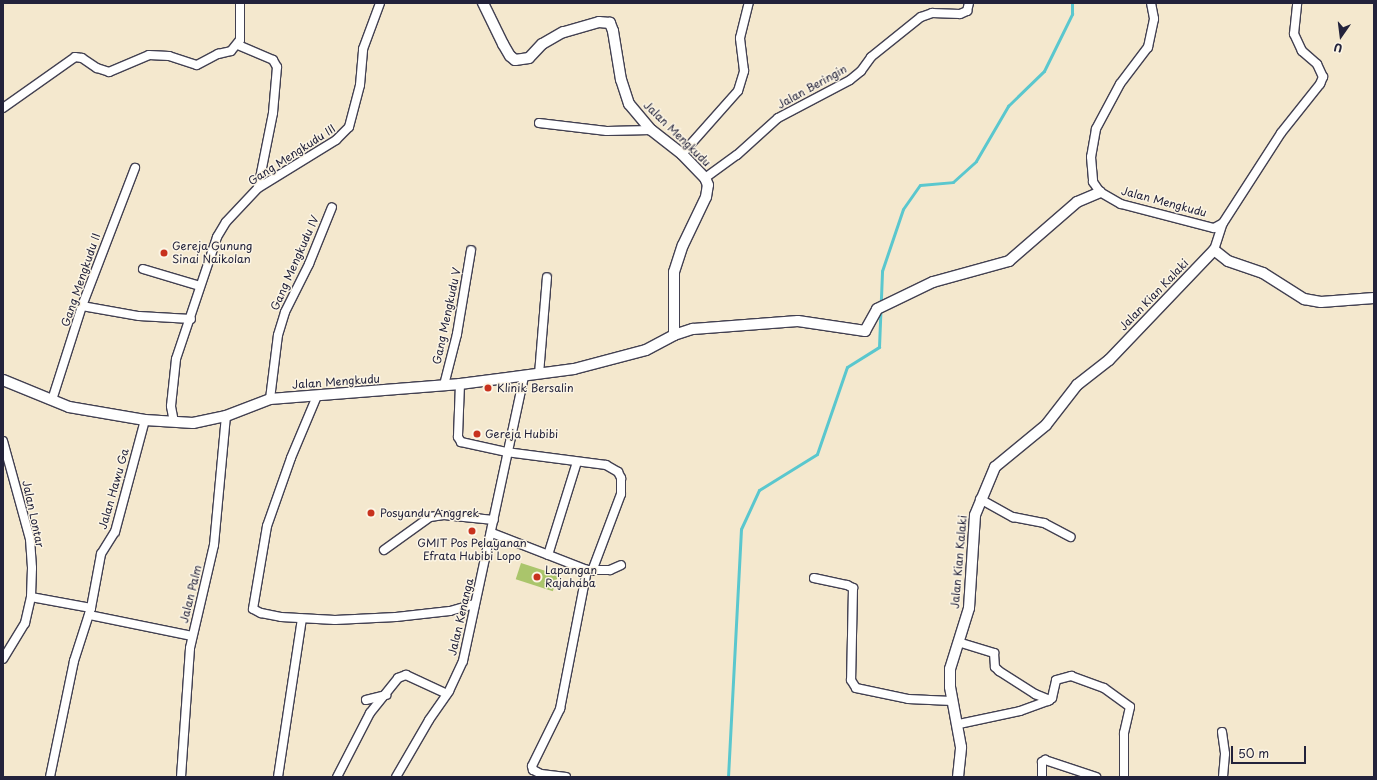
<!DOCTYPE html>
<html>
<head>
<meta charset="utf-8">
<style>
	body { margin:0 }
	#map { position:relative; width:1377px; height:780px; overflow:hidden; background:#f4e8ce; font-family:"Playpen Sans",sans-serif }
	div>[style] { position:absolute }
	.green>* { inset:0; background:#aac56b; transform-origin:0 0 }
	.stream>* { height:3px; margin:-1.5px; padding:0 1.5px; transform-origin:1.5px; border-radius:1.5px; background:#5ac7ce }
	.roads { filter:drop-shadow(1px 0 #424051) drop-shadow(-1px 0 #424051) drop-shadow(0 1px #424051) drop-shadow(0 -1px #424051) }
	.minor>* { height:8px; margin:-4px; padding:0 4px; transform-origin:4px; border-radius:4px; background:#fff }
	.tertiary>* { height:10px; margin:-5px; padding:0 5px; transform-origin:5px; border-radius:5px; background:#fff }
	.dots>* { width:11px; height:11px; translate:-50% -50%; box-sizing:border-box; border:2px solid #fcf5e5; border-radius:50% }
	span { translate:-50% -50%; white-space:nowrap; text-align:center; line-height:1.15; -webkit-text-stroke:3px #fcf5e5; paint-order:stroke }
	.street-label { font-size:11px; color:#22223b }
	.poi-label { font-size:11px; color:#22223b }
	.left { translate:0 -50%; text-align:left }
	.frame { position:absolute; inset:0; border:4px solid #22223b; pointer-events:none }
	.north { position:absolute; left:1321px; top:16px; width:40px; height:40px; -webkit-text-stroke:3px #fcf5e5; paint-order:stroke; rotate:194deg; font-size:11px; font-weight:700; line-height:16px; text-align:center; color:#22223b }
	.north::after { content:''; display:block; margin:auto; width:14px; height:18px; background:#22223b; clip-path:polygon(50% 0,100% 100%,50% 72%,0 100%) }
	.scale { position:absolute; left:1231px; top:746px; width:75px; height:18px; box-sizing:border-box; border:2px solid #22223b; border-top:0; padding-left:5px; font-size:12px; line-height:14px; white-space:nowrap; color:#22223b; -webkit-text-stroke:3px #fcf5e5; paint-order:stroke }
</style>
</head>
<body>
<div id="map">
	<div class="green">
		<div style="left:521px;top:563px;width:39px;height:17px;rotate:18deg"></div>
	</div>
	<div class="stream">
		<div style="left:728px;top:777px;width:248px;rotate:-87deg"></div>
		<div style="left:741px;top:529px;width:43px;rotate:-65.2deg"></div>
		<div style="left:759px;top:490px;width:68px;rotate:-31.8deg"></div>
		<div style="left:817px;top:454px;width:92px;rotate:-71deg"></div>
		<div style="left:847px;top:367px;width:38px;rotate:-32deg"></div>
		<div style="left:879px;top:347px;width:76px;rotate:-87.7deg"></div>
		<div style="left:882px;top:271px;width:65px;rotate:-71.3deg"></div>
		<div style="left:903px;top:209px;width:29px;rotate:-55deg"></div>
		<div style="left:920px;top:185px;width:33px;rotate:-5deg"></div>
		<div style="left:953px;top:182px;width:31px;rotate:-42deg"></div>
		<div style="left:976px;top:161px;width:64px;rotate:-59.8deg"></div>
		<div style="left:1008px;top:106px;width:50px;rotate:-44.2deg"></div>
		<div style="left:1044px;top:71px;width:64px;rotate:-63.8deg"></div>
		<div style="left:1072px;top:14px;width:11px;rotate:-90deg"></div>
	</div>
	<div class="roads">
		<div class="minor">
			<div style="left:1151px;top:3px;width:16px;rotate:79deg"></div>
			<div style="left:1154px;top:19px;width:29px;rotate:102deg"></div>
			<div style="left:1148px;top:47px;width:46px;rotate:127.1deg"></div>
			<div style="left:1120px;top:84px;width:51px;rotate:118.1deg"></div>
			<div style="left:1096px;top:129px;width:28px;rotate:100deg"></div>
			<div style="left:1091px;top:157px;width:25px;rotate:85deg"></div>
			<div style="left:1093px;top:182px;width:12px;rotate:55deg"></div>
			<div style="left:1100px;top:192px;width:24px;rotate:30deg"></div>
			<div style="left:1121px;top:204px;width:96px;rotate:14.5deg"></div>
			<div style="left:1214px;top:228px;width:10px;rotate:-29deg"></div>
			<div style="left:238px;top:45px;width:38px;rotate:23deg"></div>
			<div style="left:273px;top:60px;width:8px;rotate:60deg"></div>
			<div style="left:277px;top:67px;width:46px;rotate:95deg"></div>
			<div style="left:273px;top:113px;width:76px;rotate:101.3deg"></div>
			<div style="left:3px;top:108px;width:88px;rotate:-35.3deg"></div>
			<div style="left:75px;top:57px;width:7px;rotate:8deg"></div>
			<div style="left:82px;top:58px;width:18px;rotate:34deg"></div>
			<div style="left:97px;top:68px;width:13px;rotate:18deg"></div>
			<div style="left:109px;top:72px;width:43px;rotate:-23deg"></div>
			<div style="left:149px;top:55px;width:20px;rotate:3deg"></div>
			<div style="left:169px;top:56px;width:29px;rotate:18deg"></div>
			<div style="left:197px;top:65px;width:24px;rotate:-28deg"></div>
			<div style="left:218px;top:54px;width:13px;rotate:-13deg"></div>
			<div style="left:231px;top:51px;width:14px;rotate:-51deg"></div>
			<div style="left:240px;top:40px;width:37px;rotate:-90deg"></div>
			<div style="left:539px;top:123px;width:68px;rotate:6.7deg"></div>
			<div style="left:607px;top:131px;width:44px;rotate:-1.3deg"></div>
			<div style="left:682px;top:154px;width:84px;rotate:-48.4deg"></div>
			<div style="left:738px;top:91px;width:21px;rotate:-73deg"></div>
			<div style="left:744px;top:71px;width:33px;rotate:-97deg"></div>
			<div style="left:740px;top:38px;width:36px;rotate:-76deg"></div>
			<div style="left:705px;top:178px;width:39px;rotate:-36deg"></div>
			<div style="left:737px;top:155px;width:55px;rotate:-42.1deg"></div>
			<div style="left:778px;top:118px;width:81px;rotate:-27.8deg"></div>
			<div style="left:850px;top:80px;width:14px;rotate:-39deg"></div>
			<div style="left:861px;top:71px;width:17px;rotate:-54deg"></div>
			<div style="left:871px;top:57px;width:64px;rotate:-38.7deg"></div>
			<div style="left:921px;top:17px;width:12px;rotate:-20deg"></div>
			<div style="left:932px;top:13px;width:28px;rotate:2deg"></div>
			<div style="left:960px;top:14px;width:8px;rotate:-23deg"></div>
			<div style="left:967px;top:11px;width:8px;rotate:-76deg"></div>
			<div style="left:1214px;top:250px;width:28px;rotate:-72deg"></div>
			<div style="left:1223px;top:223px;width:107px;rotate:-57.2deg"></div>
			<div style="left:1281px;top:133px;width:63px;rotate:-51.5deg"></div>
			<div style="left:1320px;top:84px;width:8px;rotate:-67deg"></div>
			<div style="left:1323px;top:77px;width:14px;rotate:-115deg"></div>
			<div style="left:1317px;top:64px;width:20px;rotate:-139deg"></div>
			<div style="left:1302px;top:51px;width:19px;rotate:-115deg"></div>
			<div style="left:1294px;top:34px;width:31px;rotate:-84deg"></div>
			<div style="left:143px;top:269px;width:59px;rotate:16.6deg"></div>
			<div style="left:82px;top:306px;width:58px;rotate:10deg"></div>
			<div style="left:139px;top:316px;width:52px;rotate:3.3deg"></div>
			<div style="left:539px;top:374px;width:97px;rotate:-85.3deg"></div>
			<div style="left:460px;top:384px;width:53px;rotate:92.2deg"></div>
			<div style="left:458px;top:437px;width:6px;rotate:59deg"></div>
			<div style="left:461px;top:442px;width:46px;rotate:12.5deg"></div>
			<div style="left:506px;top:452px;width:101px;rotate:7.4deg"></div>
			<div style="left:606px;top:465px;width:14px;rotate:30deg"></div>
			<div style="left:618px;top:472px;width:7px;rotate:63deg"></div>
			<div style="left:621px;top:478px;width:16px;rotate:90deg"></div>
			<div style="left:621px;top:494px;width:82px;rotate:110.6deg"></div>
			<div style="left:444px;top:385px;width:53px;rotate:-75.7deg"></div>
			<div style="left:457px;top:334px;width:85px;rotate:-80.5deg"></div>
			<div style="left:317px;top:396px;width:67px;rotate:112.8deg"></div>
			<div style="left:291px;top:458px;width:72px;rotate:109.4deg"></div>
			<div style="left:267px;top:526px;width:84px;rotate:99.6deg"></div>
			<div style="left:253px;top:609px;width:9px;rotate:27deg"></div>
			<div style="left:261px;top:613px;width:20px;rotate:11deg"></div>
			<div style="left:281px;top:617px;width:54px;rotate:3.2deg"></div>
			<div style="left:335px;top:620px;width:61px;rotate:-2.8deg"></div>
			<div style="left:396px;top:617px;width:54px;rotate:-6.3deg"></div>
			<div style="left:450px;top:611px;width:26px;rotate:-16deg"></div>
			<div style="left:270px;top:399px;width:64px;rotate:-82.9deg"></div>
			<div style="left:278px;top:335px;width:24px;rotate:-73deg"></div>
			<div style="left:285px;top:312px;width:54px;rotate:-63.4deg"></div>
			<div style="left:309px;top:264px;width:61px;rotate:-68deg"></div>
			<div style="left:52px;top:400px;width:99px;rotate:-72.3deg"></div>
			<div style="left:82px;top:306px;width:148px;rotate:-69deg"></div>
			<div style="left:174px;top:422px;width:16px;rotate:-101deg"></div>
			<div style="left:171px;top:406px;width:47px;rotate:-83.9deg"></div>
			<div style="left:176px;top:359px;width:129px;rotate:-71.4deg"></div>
			<div style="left:217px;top:237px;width:17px;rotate:-59deg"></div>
			<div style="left:226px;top:222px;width:47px;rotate:-46.7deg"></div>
			<div style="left:258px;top:188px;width:92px;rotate:-31.6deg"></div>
			<div style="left:336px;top:140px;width:18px;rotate:-45deg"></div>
			<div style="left:349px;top:127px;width:43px;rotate:-75.3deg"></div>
			<div style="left:360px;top:85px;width:36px;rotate:-85deg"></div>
			<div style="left:363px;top:49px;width:49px;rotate:-69.7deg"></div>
			<div style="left:3px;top:441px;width:102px;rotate:74.6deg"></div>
			<div style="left:30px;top:539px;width:29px;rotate:86deg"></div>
			<div style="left:32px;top:568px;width:29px;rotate:92deg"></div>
			<div style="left:31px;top:597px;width:27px;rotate:103deg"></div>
			<div style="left:25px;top:623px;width:42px;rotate:121.4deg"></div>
			<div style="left:980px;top:499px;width:38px;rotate:29deg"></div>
			<div style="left:1013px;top:517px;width:32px;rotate:11deg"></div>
			<div style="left:1044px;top:523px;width:30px;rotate:28deg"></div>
			<div style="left:492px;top:533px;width:102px;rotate:21.3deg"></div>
			<div style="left:587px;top:570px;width:23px"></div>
			<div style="left:610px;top:570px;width:12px;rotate:-24deg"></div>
			<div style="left:384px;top:550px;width:57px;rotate:-35.7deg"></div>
			<div style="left:430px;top:517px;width:14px;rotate:-8deg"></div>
			<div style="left:444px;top:515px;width:50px;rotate:5.7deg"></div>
			<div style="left:548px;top:555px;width:97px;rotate:-72.7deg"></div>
			<div style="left:814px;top:578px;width:34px;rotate:12deg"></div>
			<div style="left:847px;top:585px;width:7px;rotate:27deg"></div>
			<div style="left:853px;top:588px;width:92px;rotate:91.2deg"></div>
			<div style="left:851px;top:680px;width:9px;rotate:58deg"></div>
			<div style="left:856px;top:688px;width:53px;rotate:11.9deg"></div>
			<div style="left:908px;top:699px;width:44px;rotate:2.6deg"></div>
			<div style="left:31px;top:597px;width:61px;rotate:10.4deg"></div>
			<div style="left:91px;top:608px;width:56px;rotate:107.8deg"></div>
			<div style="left:74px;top:661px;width:118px;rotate:101.7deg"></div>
			<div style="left:91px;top:608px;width:55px;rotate:-79.5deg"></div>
			<div style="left:101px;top:554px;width:26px;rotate:-58deg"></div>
			<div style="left:115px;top:532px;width:116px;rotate:-75deg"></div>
			<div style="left:89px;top:615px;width:105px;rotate:11.5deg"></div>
			<div style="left:958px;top:642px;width:38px;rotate:17deg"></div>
			<div style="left:994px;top:653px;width:14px;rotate:86deg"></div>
			<div style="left:995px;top:667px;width:6px;rotate:45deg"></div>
			<div style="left:999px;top:671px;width:43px;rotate:32.6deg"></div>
			<div style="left:1035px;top:694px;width:16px;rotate:22deg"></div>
			<div style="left:366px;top:700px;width:21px;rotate:-14deg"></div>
			<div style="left:959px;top:724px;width:62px;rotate:-12deg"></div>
			<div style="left:1020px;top:711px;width:30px;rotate:-20deg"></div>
			<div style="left:1048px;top:701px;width:5px;rotate:-37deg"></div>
			<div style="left:1052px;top:698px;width:18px;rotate:-77deg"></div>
			<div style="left:1056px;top:680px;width:16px;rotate:-15deg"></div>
			<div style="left:1071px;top:676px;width:35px;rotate:20deg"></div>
			<div style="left:1104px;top:688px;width:32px;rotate:36deg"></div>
			<div style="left:1130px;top:707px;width:27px;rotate:103deg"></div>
			<div style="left:1124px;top:733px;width:44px;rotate:90deg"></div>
			<div style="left:1222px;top:732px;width:22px;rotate:82deg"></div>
			<div style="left:1225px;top:754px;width:23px;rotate:95deg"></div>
			<div style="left:181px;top:777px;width:129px;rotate:-86deg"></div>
			<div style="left:190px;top:648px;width:106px;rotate:-76.9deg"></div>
			<div style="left:214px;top:545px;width:130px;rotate:-84.7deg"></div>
			<div style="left:278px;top:777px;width:160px;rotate:-81.4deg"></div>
			<div style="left:337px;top:777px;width:72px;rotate:-62.7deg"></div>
			<div style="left:370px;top:713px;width:45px;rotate:-51.3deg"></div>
			<div style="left:398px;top:678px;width:9px;rotate:-21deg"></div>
			<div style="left:406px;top:675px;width:45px;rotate:24.9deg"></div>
			<div style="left:396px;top:777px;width:66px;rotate:-59.9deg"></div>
			<div style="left:429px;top:720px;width:35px;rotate:-55deg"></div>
			<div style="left:449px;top:691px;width:33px;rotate:-65deg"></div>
			<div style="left:463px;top:661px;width:291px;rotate:-77.9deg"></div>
			<div style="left:566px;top:777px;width:25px;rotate:-173deg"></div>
			<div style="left:541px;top:774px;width:9px;rotate:-153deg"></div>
			<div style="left:533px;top:770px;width:4px;rotate:-104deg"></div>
			<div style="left:532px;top:766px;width:64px;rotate:-63.8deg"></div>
			<div style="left:560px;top:709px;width:142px;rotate:-79deg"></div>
			<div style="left:1042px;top:777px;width:15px;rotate:-90deg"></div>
			<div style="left:1042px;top:762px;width:4px;rotate:-34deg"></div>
			<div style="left:1045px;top:760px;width:54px;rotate:18.4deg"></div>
		</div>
		<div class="tertiary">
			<div style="left:674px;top:335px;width:20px;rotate:-18deg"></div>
			<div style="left:693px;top:329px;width:105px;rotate:-4.4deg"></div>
			<div style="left:798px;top:321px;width:68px;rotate:8.5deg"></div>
			<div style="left:865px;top:331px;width:25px;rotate:-61deg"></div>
			<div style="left:877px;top:309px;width:62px;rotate:-25.7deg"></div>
			<div style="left:933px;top:282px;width:79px;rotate:-15.4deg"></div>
			<div style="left:1009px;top:261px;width:90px;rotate:-40.9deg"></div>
			<div style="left:1077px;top:202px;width:25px;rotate:-23deg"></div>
			<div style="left:3px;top:380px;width:71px;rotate:22.2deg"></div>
			<div style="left:69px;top:407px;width:77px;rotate:9.7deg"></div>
			<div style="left:145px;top:420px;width:48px;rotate:3.6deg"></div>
			<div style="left:193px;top:423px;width:34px;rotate:-12deg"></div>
			<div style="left:226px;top:416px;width:47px;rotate:-21.1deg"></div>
			<div style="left:270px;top:399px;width:191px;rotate:-4.5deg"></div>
			<div style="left:460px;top:384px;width:115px;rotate:-7.5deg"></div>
			<div style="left:574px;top:369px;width:74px;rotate:-14.8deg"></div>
			<div style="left:646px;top:350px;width:32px;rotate:-28deg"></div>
			<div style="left:674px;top:335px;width:63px;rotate:-90deg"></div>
			<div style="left:674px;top:272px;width:28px;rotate:-72deg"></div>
			<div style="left:683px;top:245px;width:53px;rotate:-64.4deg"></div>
			<div style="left:706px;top:197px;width:12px;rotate:-81deg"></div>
			<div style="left:708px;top:185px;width:8px;rotate:-113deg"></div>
			<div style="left:705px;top:178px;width:33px;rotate:-134deg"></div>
			<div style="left:682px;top:154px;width:39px;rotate:-142deg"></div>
			<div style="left:651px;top:130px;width:34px;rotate:-130deg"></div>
			<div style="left:629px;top:104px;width:25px;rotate:-108deg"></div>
			<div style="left:621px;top:80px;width:50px;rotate:-99.3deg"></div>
			<div style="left:613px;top:31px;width:9px;rotate:-111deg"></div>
			<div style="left:610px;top:23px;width:11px;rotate:-175deg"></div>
			<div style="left:599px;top:22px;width:37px;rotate:164deg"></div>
			<div style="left:563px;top:32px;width:24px;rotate:150deg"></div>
			<div style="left:542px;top:44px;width:19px;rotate:133deg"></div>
			<div style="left:529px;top:58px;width:14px;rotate:172deg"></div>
			<div style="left:515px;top:60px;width:6px;rotate:-141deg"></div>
			<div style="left:510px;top:56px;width:14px;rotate:-120deg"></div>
			<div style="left:503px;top:44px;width:46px;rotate:-116deg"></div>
			<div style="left:958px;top:777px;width:30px;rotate:-84deg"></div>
			<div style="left:961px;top:747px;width:61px;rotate:-100.4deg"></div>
			<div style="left:950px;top:687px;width:18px;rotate:-90deg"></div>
			<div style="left:950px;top:669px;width:64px;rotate:-72.7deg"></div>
			<div style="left:969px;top:608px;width:93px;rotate:-86.3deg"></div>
			<div style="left:975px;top:515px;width:52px;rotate:-67.4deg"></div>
			<div style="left:995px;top:467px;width:66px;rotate:-39.5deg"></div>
			<div style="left:1046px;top:425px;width:51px;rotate:-52.2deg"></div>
			<div style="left:1077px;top:385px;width:41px;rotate:-38deg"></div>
			<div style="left:1109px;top:360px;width:152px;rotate:-46.3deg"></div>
			<div style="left:1214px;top:250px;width:18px;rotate:38deg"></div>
			<div style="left:1228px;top:261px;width:37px;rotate:19deg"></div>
			<div style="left:1263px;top:273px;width:49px;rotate:32.4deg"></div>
			<div style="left:1304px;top:299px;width:17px;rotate:10deg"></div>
			<div style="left:1321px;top:302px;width:53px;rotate:-4.3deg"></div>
		</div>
	</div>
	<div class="dots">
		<div style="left:164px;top:253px;background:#c8321e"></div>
		<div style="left:488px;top:388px;background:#c8321e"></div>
		<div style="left:477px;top:434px;background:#c8321e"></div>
		<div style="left:371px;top:513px;background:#c8321e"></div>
		<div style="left:472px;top:531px;background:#c8321e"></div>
		<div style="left:537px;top:577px;background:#c8321e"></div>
	</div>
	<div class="street-label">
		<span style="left:812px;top:87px;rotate:-29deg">Jalan Beringin</span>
		<span style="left:677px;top:134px;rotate:44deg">Jalan Mengkudu</span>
		<span style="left:292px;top:155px;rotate:-33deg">Gang Mengkudu III</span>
		<span style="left:1164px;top:202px;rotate:15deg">Jalan Mengkudu</span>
		<span style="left:295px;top:263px;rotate:-66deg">Gang Mengkudu IV</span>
		<span style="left:81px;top:280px;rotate:-71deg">Gang Mengkudu II</span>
		<span style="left:1154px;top:295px;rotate:-46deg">Jalan Kian Kalaki</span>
		<span style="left:447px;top:316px;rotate:-78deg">Gang Mengkudu V</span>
		<span style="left:336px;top:382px;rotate:-4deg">Jalan Mengkudu</span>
		<span style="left:114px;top:489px;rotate:-74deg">Jalan Hawu Ga</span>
		<span style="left:33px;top:514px;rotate:78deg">Jalan Lontar</span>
		<span style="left:959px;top:562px;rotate:-85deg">Jalan Kian Kalaki</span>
		<span style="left:191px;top:594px;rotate:-76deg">Jalan Palm</span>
		<span style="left:461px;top:617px;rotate:-77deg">Jalan Kenanga</span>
	</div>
	<div class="poi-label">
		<span class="left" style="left:172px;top:253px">Gereja Gunung<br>Sinai Naikolan</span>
		<span class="left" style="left:497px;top:388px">Klinik Bersalin</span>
		<span class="left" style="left:485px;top:434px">Gereja Hubibi</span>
		<span class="left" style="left:380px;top:513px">Posyandu Anggrek</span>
		<span style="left:472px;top:550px">GMIT Pos Pelayanan<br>Efrata Hubibi Lopo</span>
		<span class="left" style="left:545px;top:577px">Lapangan<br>Rajahaba</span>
	</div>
	<div class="frame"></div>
	<div class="north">U</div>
	<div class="scale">50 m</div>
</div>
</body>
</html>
